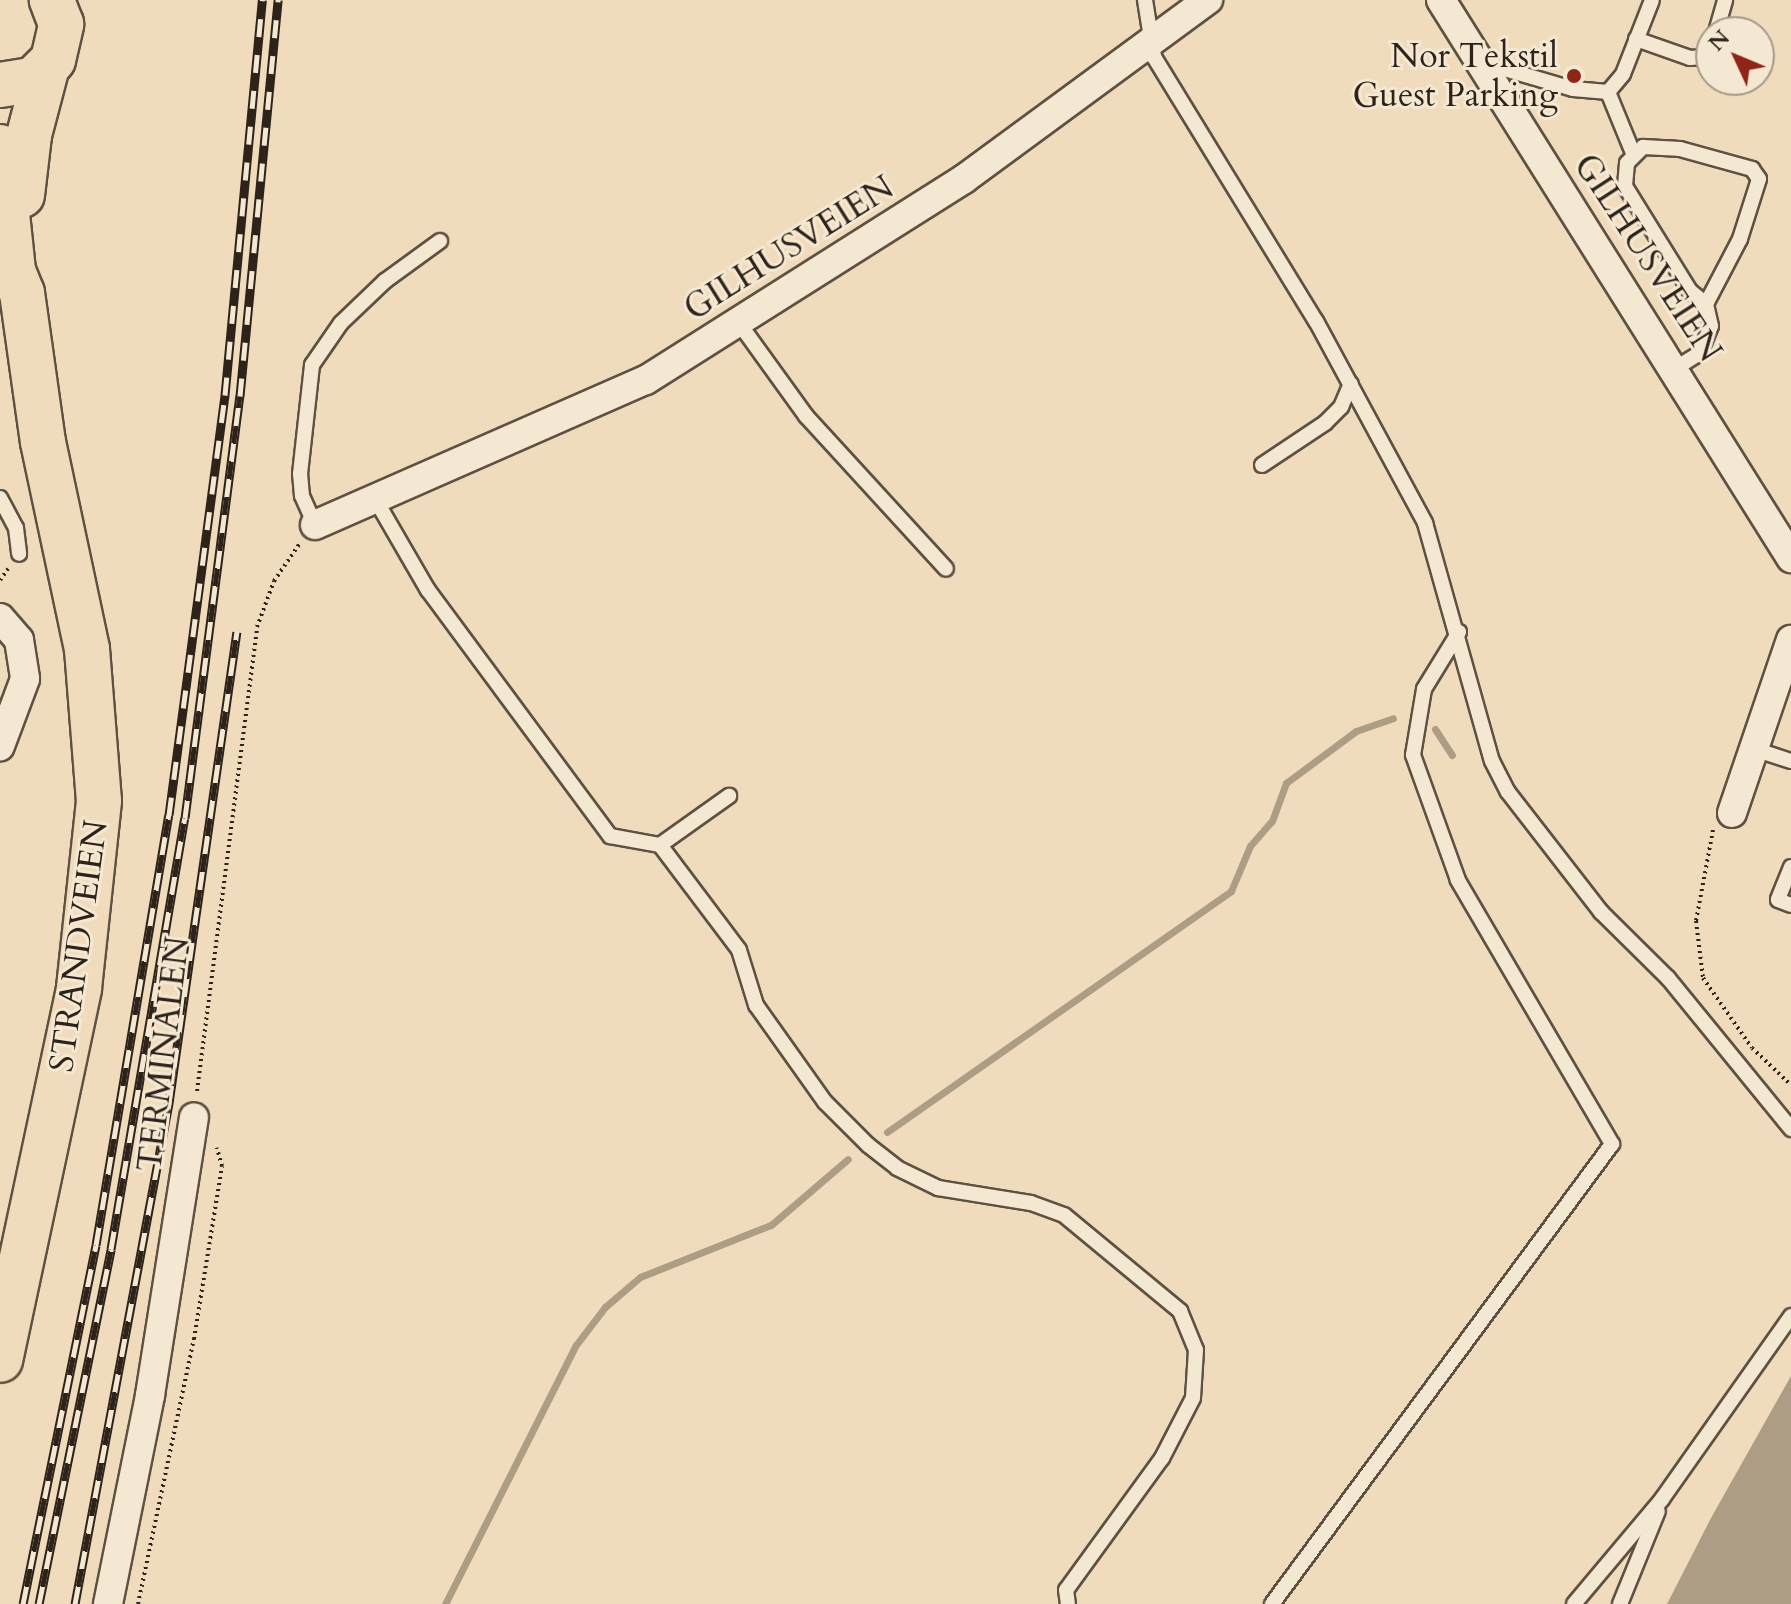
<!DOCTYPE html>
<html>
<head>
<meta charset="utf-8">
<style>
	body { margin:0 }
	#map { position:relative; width:1791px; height:1604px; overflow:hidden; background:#f0dcbc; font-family:Cardo,serif }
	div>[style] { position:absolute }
	.water>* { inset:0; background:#ae9d85 }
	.stream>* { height:7px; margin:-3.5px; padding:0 3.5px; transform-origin:3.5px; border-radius:3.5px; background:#ae9d85 }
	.path>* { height:4px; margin-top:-2px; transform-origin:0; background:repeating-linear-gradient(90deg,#2d231a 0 2px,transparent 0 6px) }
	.roads { filter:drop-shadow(2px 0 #5e5142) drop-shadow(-2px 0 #5e5142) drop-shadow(0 2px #5e5142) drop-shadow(0 -2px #5e5142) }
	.service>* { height:14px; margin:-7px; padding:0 7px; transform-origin:7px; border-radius:7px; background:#f5e8d3 }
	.minor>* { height:28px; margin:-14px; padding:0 14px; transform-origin:14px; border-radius:14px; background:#f5e8d3 }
	.primary>* { height:44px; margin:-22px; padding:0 22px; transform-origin:22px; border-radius:22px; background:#f0dcbc }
	.trunk>* { height:44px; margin:-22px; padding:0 22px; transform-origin:22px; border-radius:22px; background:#f0dcbc }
	.rail>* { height:9px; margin-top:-4.5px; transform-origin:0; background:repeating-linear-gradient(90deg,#f5e8d3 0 18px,#2d231a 0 36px); box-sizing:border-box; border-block:2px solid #2d231a }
	.dots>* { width:22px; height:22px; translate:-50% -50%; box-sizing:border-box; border:4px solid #f5e8d3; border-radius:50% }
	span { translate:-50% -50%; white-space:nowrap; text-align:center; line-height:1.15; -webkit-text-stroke:6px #f5e8d3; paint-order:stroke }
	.poi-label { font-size:34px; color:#2d231a }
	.right { translate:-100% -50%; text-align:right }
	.street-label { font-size:34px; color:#2d231a }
	.north { position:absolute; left:1695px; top:16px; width:80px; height:80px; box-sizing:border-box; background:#f5e8d3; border:2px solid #a59989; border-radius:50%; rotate:314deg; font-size:22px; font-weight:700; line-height:32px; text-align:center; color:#2d231a }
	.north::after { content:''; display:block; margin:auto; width:28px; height:36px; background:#8f2418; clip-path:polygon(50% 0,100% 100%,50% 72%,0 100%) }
</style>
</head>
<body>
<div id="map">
	<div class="water">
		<div style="clip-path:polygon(1791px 1376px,1791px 1604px,1667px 1604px,1711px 1518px)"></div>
	</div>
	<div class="stream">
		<div style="left:1435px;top:729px;width:31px;rotate:57deg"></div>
		<div style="left:887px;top:1132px;width:420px;rotate:-35deg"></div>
		<div style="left:1231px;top:891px;width:49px;rotate:-67.1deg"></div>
		<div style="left:1250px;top:846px;width:33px;rotate:-49deg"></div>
		<div style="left:1272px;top:821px;width:40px;rotate:-69.8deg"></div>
		<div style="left:1286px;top:783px;width:87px;rotate:-36.6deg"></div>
		<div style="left:1356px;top:731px;width:39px;rotate:-19deg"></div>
		<div style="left:445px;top:1604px;width:290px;rotate:-63.2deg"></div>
		<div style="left:576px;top:1345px;width:48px;rotate:-52.7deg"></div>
		<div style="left:605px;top:1307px;width:46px;rotate:-40.6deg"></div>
		<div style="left:640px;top:1277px;width:141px;rotate:-21.7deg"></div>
		<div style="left:771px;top:1225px;width:101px;rotate:-40.6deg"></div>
	</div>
	<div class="path">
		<div style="left:0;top:580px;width:14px;rotate:-54deg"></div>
		<div style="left:1713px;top:830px;width:93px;rotate:100.6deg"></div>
		<div style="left:1696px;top:921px;width:57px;rotate:83deg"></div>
		<div style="left:1703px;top:978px;width:85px;rotate:55deg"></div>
		<div style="left:1752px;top:1048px;width:54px;rotate:43.5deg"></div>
		<div style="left:197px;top:1091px;width:468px;rotate:-82.6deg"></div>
		<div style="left:257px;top:627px;width:49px;rotate:-69.7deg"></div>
		<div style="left:274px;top:581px;width:46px;rotate:-55.6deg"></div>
		<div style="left:138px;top:1604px;width:271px;rotate:-78.1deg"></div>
		<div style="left:194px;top:1339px;width:175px;rotate:-80.8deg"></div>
		<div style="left:222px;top:1166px;width:19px;rotate:-106deg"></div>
	</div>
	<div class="roads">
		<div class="service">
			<div style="left:1145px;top:0;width:58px;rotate:81deg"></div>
			<div style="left:1154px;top:57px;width:310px;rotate:58.5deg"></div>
			<div style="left:1316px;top:321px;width:230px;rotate:61.6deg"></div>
			<div style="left:1425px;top:523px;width:247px;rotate:74.3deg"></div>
			<div style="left:1492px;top:761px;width:35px;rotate:63deg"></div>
			<div style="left:1508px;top:792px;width:152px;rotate:52.2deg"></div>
			<div style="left:1601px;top:912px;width:94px;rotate:44.6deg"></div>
			<div style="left:1668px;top:978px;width:195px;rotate:50.8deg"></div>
			<div style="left:1716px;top:32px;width:33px;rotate:-74deg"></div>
			<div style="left:1636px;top:39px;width:57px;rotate:19.4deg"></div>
			<div style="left:1690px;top:58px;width:14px;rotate:-4deg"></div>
			<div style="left:1704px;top:57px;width:11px;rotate:-49deg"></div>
			<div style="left:1484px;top:63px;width:93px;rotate:16.3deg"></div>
			<div style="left:1573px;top:89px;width:35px;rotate:5deg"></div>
			<div style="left:1608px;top:92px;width:23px;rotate:-50deg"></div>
			<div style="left:1623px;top:74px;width:79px;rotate:-68.6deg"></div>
			<div style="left:1608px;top:92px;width:66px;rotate:67.7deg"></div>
			<div style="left:739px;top:323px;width:115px;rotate:54.2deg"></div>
			<div style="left:806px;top:416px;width:207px;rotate:47.5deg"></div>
			<div style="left:1676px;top:368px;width:28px;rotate:-32deg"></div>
			<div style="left:1700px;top:353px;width:29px;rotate:-68deg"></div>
			<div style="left:1711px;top:326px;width:23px;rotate:-103deg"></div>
			<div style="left:1706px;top:304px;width:21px;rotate:-141deg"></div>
			<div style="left:1690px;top:291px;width:123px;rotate:-121.8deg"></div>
			<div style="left:1625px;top:186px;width:23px;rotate:-85deg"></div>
			<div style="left:1627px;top:163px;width:23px;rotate:-45deg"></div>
			<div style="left:1643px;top:147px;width:37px;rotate:3deg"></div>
			<div style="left:1680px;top:149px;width:75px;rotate:15.5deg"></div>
			<div style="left:1752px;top:169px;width:12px;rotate:55deg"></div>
			<div style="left:1759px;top:179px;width:63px;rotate:107.6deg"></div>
			<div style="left:1740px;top:239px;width:73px;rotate:117.6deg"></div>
			<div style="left:1262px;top:465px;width:76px;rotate:-33.7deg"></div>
			<div style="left:1325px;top:423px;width:23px;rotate:-45deg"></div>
			<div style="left:1341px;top:407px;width:25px;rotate:-67deg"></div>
			<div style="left:374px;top:497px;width:108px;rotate:59.9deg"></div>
			<div style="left:428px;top:590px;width:306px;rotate:53.5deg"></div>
			<div style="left:610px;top:836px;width:51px;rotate:10.2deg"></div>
			<div style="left:660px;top:845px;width:85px;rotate:-35.4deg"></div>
			<div style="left:0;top:498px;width:34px;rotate:62deg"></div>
			<div style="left:16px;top:528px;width:26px;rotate:83deg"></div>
			<div style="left:315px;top:525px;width:32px;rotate:-114deg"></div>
			<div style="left:302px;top:496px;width:22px;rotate:-95deg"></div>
			<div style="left:300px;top:474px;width:110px;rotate:-83.7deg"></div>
			<div style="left:312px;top:365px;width:51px;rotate:-55.4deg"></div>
			<div style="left:341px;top:323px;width:61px;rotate:-43.7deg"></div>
			<div style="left:385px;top:281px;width:68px;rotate:-36deg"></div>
			<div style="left:1754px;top:749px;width:39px;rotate:18deg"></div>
			<div style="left:660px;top:845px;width:131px;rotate:53deg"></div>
			<div style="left:739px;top:950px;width:58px;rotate:72.8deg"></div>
			<div style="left:756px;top:1005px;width:119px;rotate:54.6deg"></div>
			<div style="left:825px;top:1102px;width:61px;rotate:45deg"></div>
			<div style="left:868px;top:1145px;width:37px;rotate:38deg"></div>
			<div style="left:897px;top:1168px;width:46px;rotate:26deg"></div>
			<div style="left:938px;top:1188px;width:94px;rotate:9.2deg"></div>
			<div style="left:1031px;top:1203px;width:35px;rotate:20deg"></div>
			<div style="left:1064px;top:1215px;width:151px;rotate:39.6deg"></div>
			<div style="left:1180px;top:1311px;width:42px;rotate:67.7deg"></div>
			<div style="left:1196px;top:1350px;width:48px;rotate:93.6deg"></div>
			<div style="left:1193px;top:1398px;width:68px;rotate:117.3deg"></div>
			<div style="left:1162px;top:1458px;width:163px;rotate:126deg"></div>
			<div style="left:1066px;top:1590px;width:14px;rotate:82deg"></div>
			<div style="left:1791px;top:867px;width:35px;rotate:112deg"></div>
			<div style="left:1778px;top:900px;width:14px;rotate:21deg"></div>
			<div style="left:1272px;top:1604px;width:572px;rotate:-53.53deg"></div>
			<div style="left:1612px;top:1144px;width:306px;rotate:-120.3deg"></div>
			<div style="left:1458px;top:880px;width:133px;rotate:-109.8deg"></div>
			<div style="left:1413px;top:755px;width:67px;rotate:-80.5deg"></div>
			<div style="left:1424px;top:689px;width:67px;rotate:-58.4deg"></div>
			<div style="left:1574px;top:1604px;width:137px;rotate:-50deg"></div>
			<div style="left:1662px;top:1499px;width:224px;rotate:-54.8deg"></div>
			<div style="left:1620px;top:1604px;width:100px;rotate:-67.8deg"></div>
		</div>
		<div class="minor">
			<div style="left:1441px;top:0;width:659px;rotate:57.9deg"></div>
			<div style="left:315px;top:525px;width:361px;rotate:-23.7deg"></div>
			<div style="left:646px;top:380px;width:376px;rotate:-32.3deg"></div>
			<div style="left:964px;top:179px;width:303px;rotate:-36.3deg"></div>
			<div style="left:0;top:618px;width:29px;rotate:49deg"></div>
			<div style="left:19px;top:640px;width:39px;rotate:81deg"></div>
			<div style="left:25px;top:679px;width:72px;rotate:110.5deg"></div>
			<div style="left:1732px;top:813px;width:183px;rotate:-71.2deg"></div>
			<div style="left:108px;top:1604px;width:213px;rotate:-78.6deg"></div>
			<div style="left:150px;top:1395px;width:281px;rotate:-81deg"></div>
		</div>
		<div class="primary">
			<div style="left:0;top:147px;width:125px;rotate:84deg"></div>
			<div style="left:13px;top:271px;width:24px;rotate:68deg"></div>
			<div style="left:22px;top:293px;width:150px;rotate:82deg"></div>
			<div style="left:43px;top:442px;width:212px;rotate:78deg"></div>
			<div style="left:87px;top:649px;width:152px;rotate:85.5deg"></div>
			<div style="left:99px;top:801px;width:189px;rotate:96.1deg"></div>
			<div style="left:79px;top:989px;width:379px;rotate:102deg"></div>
			<div style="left:22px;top:195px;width:60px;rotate:-83.3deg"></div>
			<div style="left:29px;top:135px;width:67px;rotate:-75.3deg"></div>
		</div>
		<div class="trunk">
			<div style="left:0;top:85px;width:33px;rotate:-9deg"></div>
			<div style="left:33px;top:80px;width:28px;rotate:-45deg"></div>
			<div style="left:53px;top:60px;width:37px;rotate:-77deg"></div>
			<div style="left:61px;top:24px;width:26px;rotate:-111deg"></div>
		</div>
	</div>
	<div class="rail">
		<div style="left:23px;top:1604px;width:366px;rotate:-78.5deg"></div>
		<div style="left:96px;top:1245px;width:436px;rotate:-80.4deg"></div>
		<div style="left:169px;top:815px;width:424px;rotate:-82.4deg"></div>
		<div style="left:225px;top:395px;width:397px;rotate:-84.6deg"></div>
		<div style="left:39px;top:1604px;width:362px;rotate:-78.5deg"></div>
		<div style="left:111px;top:1249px;width:437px;rotate:-80.3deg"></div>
		<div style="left:185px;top:818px;width:426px;rotate:-82.6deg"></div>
		<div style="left:240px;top:396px;width:398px;rotate:-84.5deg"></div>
		<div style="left:75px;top:1604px;width:510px;rotate:-79.37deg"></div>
		<div style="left:169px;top:1103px;width:476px;rotate:-81.8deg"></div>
	</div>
	<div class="dots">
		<div style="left:1574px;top:76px;background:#8f2418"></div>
	</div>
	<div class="poi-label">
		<span class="right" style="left:1558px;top:76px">Nor Tekstil<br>Guest Parking</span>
	</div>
	<div class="street-label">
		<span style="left:789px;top:248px;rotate:-32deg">GILHUSVEIEN</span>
		<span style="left:1648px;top:258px;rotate:57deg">GILHUSVEIEN</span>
		<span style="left:79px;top:946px;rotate:-82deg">STRANDVEIEN</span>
		<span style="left:164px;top:1054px;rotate:-83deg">TERMINALEN</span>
	</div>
	<div class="north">N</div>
</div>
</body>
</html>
